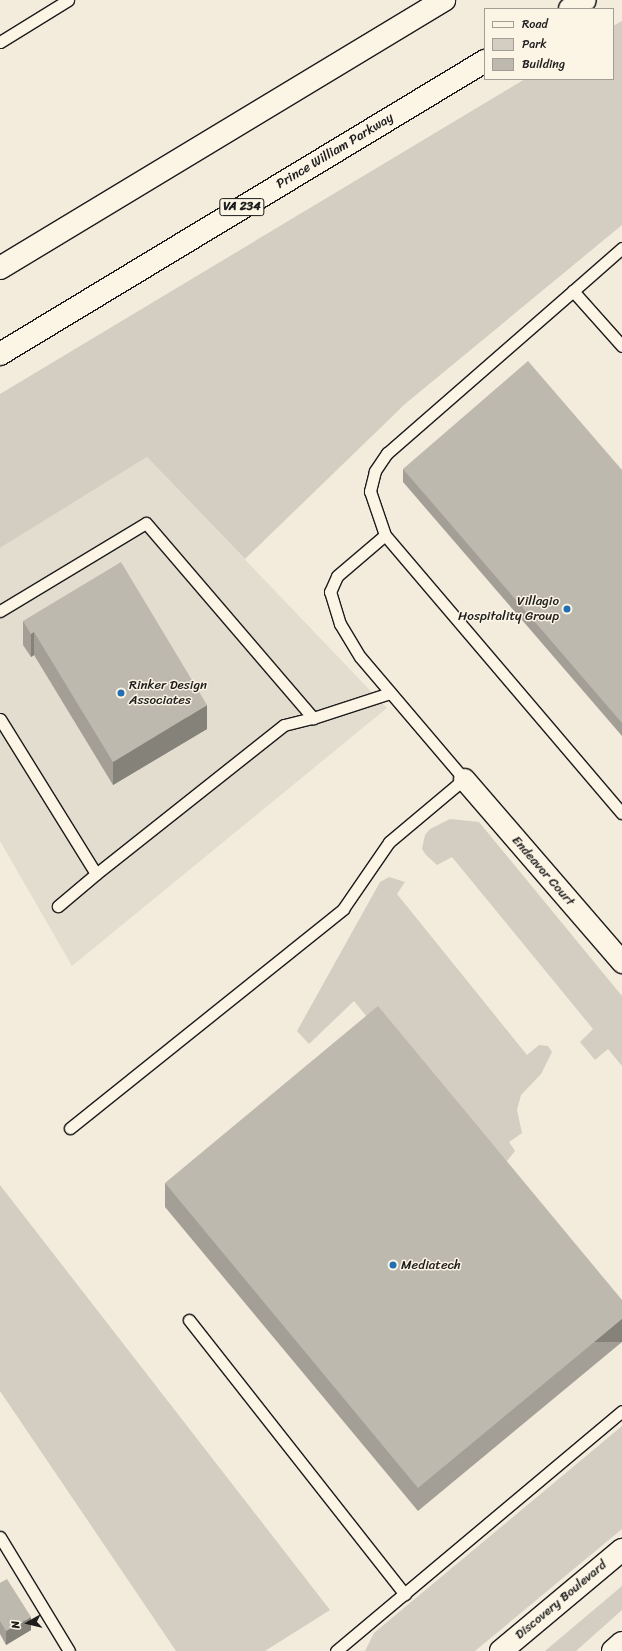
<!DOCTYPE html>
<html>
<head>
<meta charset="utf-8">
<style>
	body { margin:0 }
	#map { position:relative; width:622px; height:1651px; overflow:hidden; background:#f3ecdd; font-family:Sriracha,sans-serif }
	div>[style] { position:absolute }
	.built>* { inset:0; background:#e3ddcf }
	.green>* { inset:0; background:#d3cec1 }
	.roads { filter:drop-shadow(1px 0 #1c1c1c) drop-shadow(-1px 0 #1c1c1c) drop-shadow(0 1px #1c1c1c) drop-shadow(0 -1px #1c1c1c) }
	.lane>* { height:11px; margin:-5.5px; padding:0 5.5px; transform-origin:5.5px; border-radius:5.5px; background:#fcf5e5 }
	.street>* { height:21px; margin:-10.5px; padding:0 10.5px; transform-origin:10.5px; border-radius:10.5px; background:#fcf5e5 }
	.secondary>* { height:22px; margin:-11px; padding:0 11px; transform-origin:11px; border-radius:11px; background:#fcf5e5 }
	.highway>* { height:22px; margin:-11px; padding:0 11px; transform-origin:11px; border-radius:11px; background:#fcf5e5 }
	.wall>* { inset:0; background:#a39f96 }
	.shaded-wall>* { inset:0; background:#85827a; transform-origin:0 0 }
	.building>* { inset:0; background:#beb9ae }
	.dots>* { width:11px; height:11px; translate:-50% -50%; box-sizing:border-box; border:2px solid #fcf5e5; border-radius:50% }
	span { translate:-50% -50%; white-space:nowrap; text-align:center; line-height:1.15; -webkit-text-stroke:3px #fcf5e5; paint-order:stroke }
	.shield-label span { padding:1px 3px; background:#fcf5e5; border:1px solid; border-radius:3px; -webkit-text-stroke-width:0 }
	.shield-label { font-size:12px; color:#1c1c1c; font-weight:700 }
	.street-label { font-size:13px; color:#1c1c1c }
	.poi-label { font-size:13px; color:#1c1c1c }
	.right { translate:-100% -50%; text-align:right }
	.left { translate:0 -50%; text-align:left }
	.legend { position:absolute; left:484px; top:8px; width:130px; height:72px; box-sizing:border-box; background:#fcf5e5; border:1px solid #a29e95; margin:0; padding:5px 7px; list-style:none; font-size:12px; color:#1c1c1c }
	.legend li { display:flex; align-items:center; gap:8px; height:20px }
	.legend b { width:20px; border:1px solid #a29e95 }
	.north { position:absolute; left:8px; top:1603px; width:40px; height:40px; -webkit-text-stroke:3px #fcf5e5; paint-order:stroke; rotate:262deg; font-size:11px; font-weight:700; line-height:16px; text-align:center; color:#1c1c1c }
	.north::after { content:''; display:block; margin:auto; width:14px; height:18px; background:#1c1c1c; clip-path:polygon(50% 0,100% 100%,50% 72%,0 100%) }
</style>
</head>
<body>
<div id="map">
	<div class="built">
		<div style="clip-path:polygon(147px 457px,387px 708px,72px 966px,0 841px,0 548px)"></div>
	</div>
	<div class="green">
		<div style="clip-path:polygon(622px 21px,622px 225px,405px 404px,245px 559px,147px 457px,0 548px,0 394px,525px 79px,613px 79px,613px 26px)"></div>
		<div style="clip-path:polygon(450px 819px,479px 822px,622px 996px,622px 1066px,608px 1049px,595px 1060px,580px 1042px,593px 1029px,452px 857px,437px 865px,426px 855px,422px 849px,425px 835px,430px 829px)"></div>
		<div style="clip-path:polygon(389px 877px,405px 882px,397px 894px,527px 1055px,539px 1045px,548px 1046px,552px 1052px,541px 1074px,521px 1095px,517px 1110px,522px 1133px,509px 1142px,515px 1151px,496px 1175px,354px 1001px,309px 1044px,297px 1031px,380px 882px)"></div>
		<div style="clip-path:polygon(0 1185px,330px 1610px,265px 1651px,176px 1651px,0 1391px)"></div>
		<div style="clip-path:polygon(622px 1426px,622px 1529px,475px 1651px,365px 1651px,374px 1633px)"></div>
		<div style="clip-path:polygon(622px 1586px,622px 1610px,576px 1651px,545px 1651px)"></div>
	</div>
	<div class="roads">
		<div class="lane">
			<div style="left:0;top:42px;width:80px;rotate:-31.7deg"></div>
			<div style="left:573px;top:291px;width:65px;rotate:-41.3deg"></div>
			<div style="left:622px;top:346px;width:74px;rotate:-131.7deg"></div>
			<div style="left:573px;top:291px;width:247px;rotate:138.9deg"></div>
			<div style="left:387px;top:453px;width:22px;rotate:124deg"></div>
			<div style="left:375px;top:471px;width:21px;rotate:104deg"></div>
			<div style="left:370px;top:491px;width:46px;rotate:71.2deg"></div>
			<div style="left:385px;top:535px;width:365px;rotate:49.6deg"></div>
			<div style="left:0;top:611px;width:170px;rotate:-31.1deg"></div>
			<div style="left:146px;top:523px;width:257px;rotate:49.4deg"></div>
			<div style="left:313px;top:718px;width:81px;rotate:-18deg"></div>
			<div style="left:0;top:719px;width:182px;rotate:58.2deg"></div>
			<div style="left:96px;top:874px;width:50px;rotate:139.9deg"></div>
			<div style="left:96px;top:874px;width:240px;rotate:-38.4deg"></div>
			<div style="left:284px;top:725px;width:30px;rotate:-14deg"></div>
			<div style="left:70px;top:1128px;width:350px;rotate:-38.7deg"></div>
			<div style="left:343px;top:909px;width:81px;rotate:-55.5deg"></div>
			<div style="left:389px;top:842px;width:98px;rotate:-40deg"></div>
			<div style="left:464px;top:779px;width:160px;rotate:-130.4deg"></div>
			<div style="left:360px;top:657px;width:39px;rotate:-121deg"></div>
			<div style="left:340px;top:624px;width:34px;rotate:-107deg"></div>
			<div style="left:330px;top:592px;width:17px;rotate:-66deg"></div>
			<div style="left:337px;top:576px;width:63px;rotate:-40.5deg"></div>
			<div style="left:189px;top:1320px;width:349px;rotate:51.8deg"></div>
			<div style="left:0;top:1537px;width:133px;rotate:58.8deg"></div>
			<div style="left:336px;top:1651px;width:373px;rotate:-40deg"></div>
		</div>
		<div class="street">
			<div style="left:464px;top:779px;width:242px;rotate:49.2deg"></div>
		</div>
		<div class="secondary">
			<div style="left:501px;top:1651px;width:158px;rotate:-39.9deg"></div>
			<div style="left:613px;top:1651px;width:12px;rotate:-42deg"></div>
		</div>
		<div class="highway">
			<div style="left:570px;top:9px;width:17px;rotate:-31deg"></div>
			<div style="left:0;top:268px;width:519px;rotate:-31.12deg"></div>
			<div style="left:0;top:354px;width:567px;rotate:-31.14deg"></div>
		</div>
	</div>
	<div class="wall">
		<div style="clip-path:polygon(403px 469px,622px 470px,622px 736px,403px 482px)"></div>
		<div style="clip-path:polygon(23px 621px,207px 729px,113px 785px,34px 655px,31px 657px,23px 645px)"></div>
		<div style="clip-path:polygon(165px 1183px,622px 1300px,622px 1342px,418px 1511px,165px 1207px)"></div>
		<div style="clip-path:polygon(0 1583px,31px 1630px,6px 1645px,0 1634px)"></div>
	</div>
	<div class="shaded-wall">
		<div style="clip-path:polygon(34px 632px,34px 655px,31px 657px,31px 634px)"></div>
		<div style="clip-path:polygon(207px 705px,207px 729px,113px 785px,113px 762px)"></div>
		<div style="left:622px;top:1319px;width:23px;height:265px;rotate:90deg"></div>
		<div style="clip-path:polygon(31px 1617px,31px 1630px,6px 1645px,6px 1631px)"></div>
	</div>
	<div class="building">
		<div style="clip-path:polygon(528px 361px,622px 470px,622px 723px,403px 469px)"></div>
		<div style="clip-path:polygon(121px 562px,207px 705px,113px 762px,34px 632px,31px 634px,23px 621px)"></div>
		<div style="clip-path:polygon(378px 1006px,622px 1300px,622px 1319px,418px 1488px,165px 1183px)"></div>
		<div style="clip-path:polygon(7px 1579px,31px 1617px,6px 1631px,0 1621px,0 1583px)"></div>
	</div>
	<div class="dots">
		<div style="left:567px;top:609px;background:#1f6fb2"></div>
		<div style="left:121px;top:693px;background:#1f6fb2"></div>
		<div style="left:393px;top:1265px;background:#1f6fb2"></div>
	</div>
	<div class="shield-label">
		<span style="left:242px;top:207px">VA 234</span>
	</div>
	<div class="street-label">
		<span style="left:335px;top:151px;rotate:-31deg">Prince William Parkway</span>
		<span style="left:543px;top:871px;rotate:49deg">Endeavor Court</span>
		<span style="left:561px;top:1600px;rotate:-40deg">Discovery Boulevard</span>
	</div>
	<div class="poi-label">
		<span class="right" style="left:559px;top:609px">Villagio<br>Hospitality Group</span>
		<span class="left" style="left:129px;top:693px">Rinker Design<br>Associates</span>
		<span class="left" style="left:401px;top:1265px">Mediatech</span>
	</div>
	<ul class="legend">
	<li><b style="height:5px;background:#fcf5e5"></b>Road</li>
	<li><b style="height:11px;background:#d3cec1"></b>Park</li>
	<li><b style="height:11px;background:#beb9ae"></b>Building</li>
	</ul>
	<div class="north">N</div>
</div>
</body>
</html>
